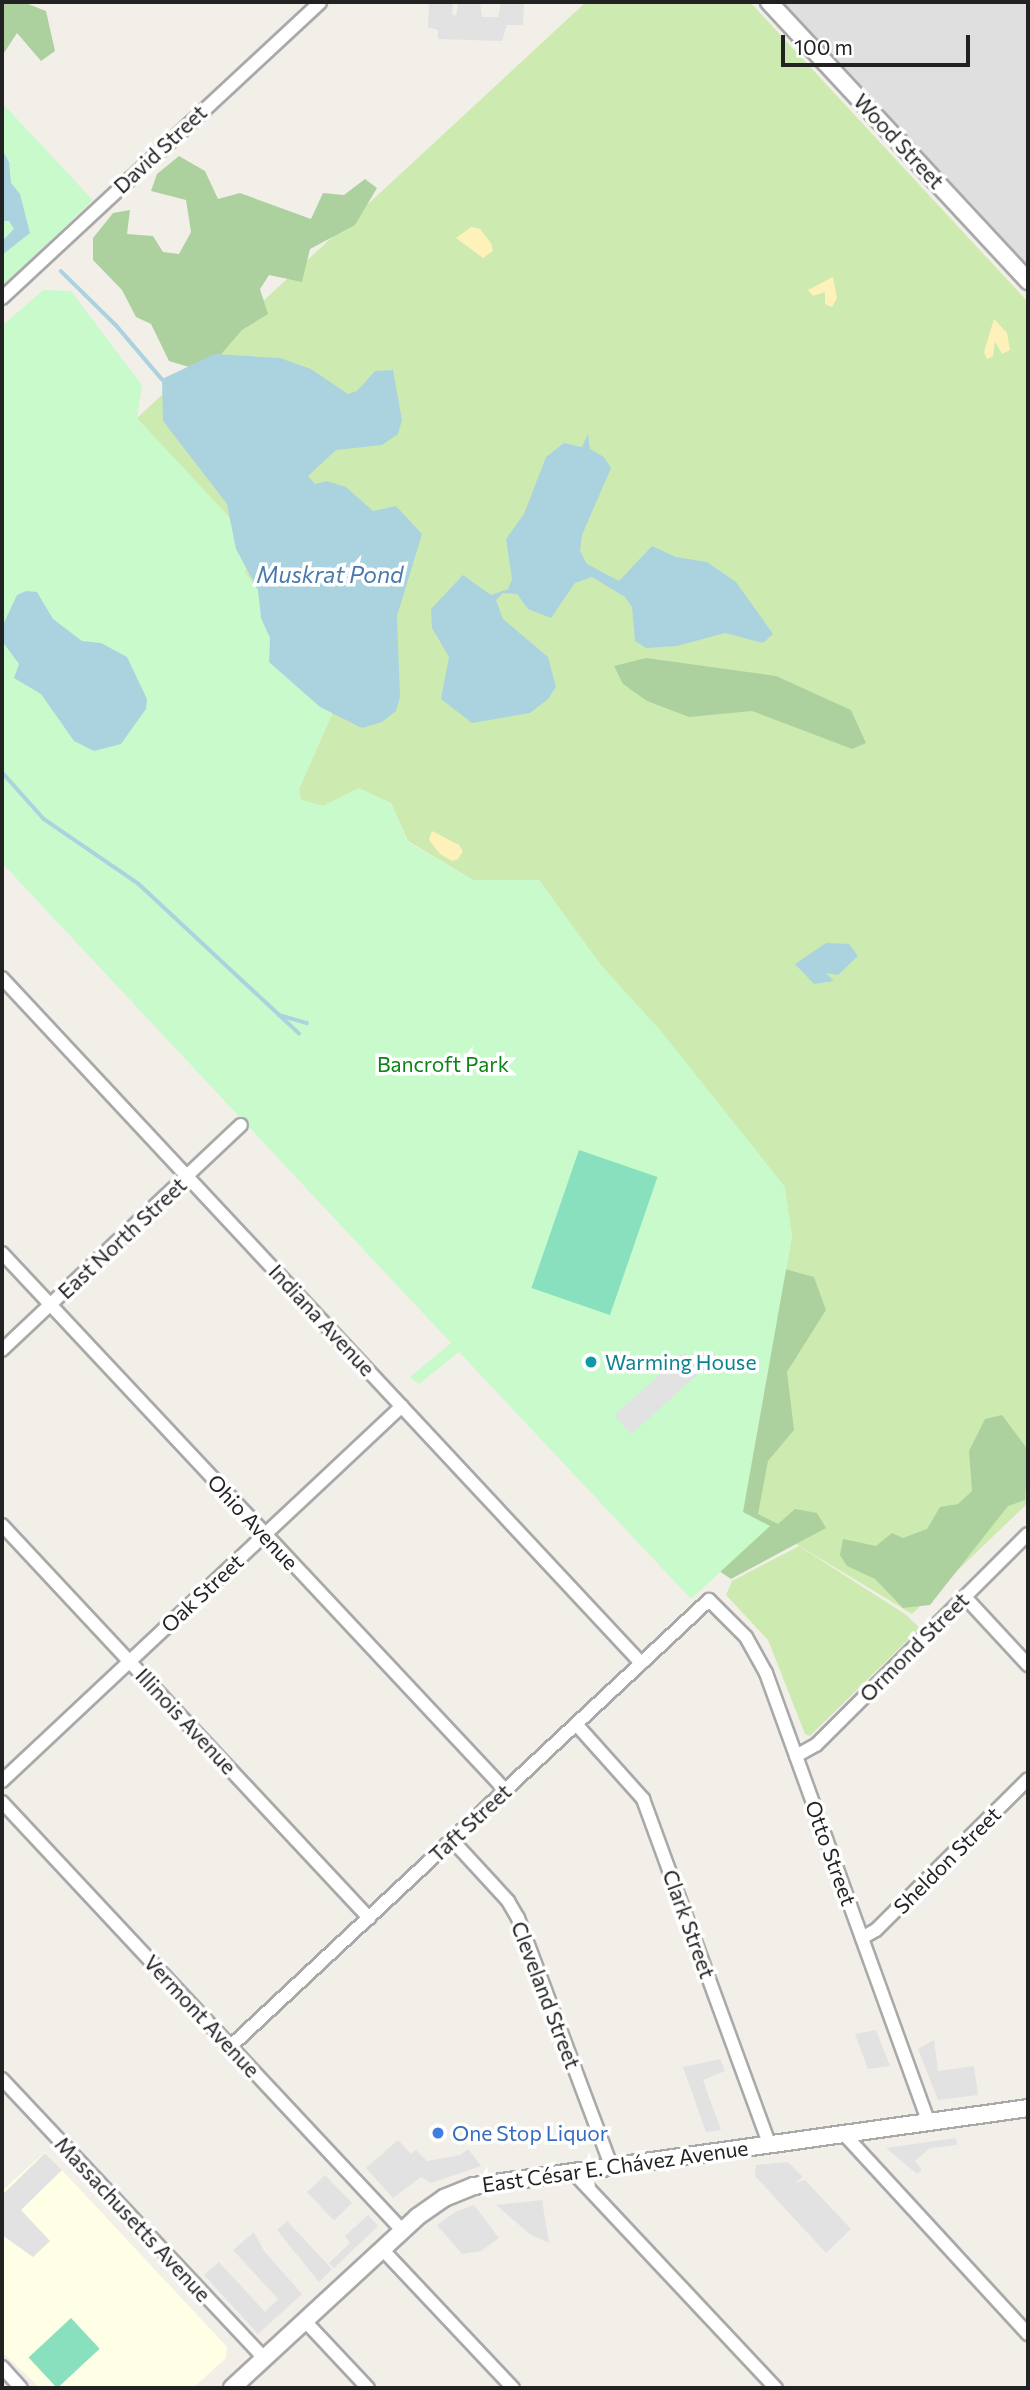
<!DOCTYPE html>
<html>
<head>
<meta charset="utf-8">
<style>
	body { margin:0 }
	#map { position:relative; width:1030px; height:2390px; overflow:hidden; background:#f2efe9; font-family:Commissioner,sans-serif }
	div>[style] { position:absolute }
	.residential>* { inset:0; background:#e0dfdf }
	.education>* { inset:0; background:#ffffe5 }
	.grass>* { inset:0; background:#cdebb0 }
	.forest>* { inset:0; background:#add19e }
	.sand>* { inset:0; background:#fff1ba }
	.park>* { inset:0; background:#c8facc }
	.pitch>* { inset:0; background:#88e0be; transform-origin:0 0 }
	.parking>* { inset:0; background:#e2e2e2; transform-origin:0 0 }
	.water>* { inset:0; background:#aad3df }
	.stream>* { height:3.5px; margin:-1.75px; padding:0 1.75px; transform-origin:1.75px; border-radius:1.75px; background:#aad3df }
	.roads { filter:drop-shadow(2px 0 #a9a9a9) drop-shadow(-2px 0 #a9a9a9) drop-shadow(0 2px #a9a9a9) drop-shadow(0 -2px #a9a9a9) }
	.minor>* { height:12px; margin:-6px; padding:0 6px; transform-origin:6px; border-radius:6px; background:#fff }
	.tertiary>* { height:16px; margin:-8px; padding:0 8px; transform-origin:8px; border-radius:8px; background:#fff }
	.dots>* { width:19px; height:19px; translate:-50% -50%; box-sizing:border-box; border:4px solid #fff; border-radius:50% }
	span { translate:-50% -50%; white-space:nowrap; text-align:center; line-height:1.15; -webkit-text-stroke:7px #fff; paint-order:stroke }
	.street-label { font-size:21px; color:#222 }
	.park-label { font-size:21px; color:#0c8416 }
	.culture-label { font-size:21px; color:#0d838f }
	.left { translate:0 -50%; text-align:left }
	.shop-label { font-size:21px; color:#366cbe }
	.water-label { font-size:23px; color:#4a7aab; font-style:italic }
	.frame { position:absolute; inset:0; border:4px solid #222; pointer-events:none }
	.scale { position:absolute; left:781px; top:35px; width:189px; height:32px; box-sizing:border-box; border:4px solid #222; border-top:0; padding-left:9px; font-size:21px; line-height:24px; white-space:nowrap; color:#222; -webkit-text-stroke:5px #fff; paint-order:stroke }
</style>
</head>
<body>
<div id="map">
	<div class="residential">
		<div style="clip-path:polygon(770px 2px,1028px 2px,1028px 280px)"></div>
	</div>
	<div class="education">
		<div style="clip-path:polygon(45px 2152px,227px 2347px,226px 2358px,193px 2388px,40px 2388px,2px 2352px,2px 2191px)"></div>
	</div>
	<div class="grass">
		<div style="clip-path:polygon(586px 2px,750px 2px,1028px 302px,1028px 1503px,912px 1614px,743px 1512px,792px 1236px,539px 880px,473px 880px,408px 841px,391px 803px,323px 806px,301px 800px,299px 789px,332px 714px,137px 418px)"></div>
		<div style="clip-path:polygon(799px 1546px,905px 1614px,920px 1628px,810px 1736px,805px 1734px,768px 1640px,726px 1595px,732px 1581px)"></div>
	</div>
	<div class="forest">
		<div style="clip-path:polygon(2px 2px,23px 2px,46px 11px,55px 51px,41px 61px,17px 33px,2px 56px)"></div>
		<div style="clip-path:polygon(179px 156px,205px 171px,218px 199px,240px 193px,311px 219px,323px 193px,344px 195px,365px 179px,377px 188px,355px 225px,310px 249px,302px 282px,269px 275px,260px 289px,268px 314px,242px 330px,217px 359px,189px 367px,169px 361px,151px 324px,136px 317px,122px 290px,93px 260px,93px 238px,113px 213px,130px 210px,127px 234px,153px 236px,163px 252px,179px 254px,191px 232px,186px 200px,151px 191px,157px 174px)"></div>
		<div style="clip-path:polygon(646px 658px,776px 676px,851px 710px,866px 743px,852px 749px,752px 711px,689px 717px,647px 701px,623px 684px,614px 666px)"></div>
		<div style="clip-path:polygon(774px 1266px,814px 1277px,826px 1310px,787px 1372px,794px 1430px,768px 1461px,758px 1514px,778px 1524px,795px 1509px,817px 1513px,826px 1528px,731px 1579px,672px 1539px)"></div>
		<div style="clip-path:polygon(1002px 1415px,1028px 1450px,1025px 1500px,1008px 1506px,930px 1605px,903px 1608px,875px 1579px,847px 1566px,840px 1555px,843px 1539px,876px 1546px,892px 1533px,903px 1538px,927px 1529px,940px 1507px,958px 1504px,972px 1491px,969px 1451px,985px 1419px)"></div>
	</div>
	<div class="sand">
		<div style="clip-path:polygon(471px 227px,480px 229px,491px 243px,493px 251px,483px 258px,456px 238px)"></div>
		<div style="clip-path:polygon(833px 277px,837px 298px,832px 307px,825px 304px,825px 292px,813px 296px,808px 290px)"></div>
		<div style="clip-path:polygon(994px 319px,1007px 333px,1010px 350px,1002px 354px,995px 341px,993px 356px,987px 359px,984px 352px)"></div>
		<div style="clip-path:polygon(432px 831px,459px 845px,463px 851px,458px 859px,452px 861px,440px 854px,429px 840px)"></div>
	</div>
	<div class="park">
		<div style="clip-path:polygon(2px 103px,93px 200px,2px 287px)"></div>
		<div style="clip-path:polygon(43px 290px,71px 291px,142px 385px,137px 418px,255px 545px,245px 572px,258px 590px,261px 618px,270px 638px,269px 662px,332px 714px,299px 789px,301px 800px,323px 806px,359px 788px,391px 803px,408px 842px,473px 880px,539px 880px,601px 965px,660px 1030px,785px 1187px,792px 1236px,743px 1512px,770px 1526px,691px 1599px,459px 1352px,419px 1384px,410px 1377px,451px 1343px,2px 863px,2px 326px)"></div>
	</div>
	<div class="pitch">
		<div style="left:579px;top:1150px;width:83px;height:146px;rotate:19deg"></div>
		<div style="left:71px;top:2318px;width:42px;height:58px;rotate:47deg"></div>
	</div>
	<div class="parking">
		<div style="clip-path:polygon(429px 2px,453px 2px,452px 14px,456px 16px,458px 2px,480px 2px,482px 17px,498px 17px,501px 2px,524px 2px,523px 25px,507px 25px,502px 41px,438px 39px,438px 30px,428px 27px)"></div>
		<div style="left:685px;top:1352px;width:25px;height:95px;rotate:48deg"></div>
		<div style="clip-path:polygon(876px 2030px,890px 2066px,868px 2069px,855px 2034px)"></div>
		<div style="clip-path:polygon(934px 2040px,938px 2071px,974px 2066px,978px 2095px,938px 2100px,918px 2049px)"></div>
		<div style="clip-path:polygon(720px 2059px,725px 2071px,703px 2080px,721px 2130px,706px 2132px,683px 2067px)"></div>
		<div style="clip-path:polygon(956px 2138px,957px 2145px,930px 2148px,915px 2161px,922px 2170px,917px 2174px,886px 2148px)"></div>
		<div style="clip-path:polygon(398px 2140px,411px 2154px,416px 2150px,427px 2161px,460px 2155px,468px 2149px,481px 2166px,431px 2183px,421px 2177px,393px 2198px,366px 2168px)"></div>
		<div style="clip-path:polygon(45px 2153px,62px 2170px,21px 2210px,50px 2241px,33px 2257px,2px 2235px,2px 2195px)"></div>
		<div style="clip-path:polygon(788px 2162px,803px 2177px,794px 2183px,805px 2180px,851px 2229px,826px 2253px,755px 2176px,756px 2165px)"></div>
		<div style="left:325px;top:2175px;width:39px;height:25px;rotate:46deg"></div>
		<div style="clip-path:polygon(542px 2200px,549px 2243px,531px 2235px,496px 2205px)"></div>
		<div style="clip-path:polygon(474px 2205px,499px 2238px,481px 2251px,462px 2254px,437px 2225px,455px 2212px)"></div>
		<div style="clip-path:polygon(368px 2215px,378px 2226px,334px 2268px,329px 2263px,350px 2243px,345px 2236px)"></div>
		<div style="clip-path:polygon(287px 2221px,332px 2269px,319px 2282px,277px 2230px)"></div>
		<div style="clip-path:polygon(254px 2232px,264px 2251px,302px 2294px,258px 2334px,204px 2275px,219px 2262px,265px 2312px,278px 2299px,233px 2250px)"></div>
	</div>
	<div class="water">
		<div style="clip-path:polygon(2px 150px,9px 162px,11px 183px,20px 194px,30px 233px,2px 255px,2px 241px,14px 229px,9px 221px,2px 221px)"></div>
		<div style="clip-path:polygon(215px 354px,280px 358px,311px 369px,348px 394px,357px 391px,375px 371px,393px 370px,402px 420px,398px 434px,382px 445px,336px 450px,308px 476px,315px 484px,327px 481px,346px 487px,373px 511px,396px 506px,422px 534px,397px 616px,400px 697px,396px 711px,382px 722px,362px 728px,320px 707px,269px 662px,270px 638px,261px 618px,258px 590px,236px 549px,227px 504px,163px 421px,162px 379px)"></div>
		<div style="clip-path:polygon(588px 434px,590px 449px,604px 457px,611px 468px,582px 535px,580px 551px,587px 564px,619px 581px,652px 546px,676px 557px,707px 562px,736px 582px,773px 634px,763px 643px,725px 633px,677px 646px,646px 648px,635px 641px,632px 607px,625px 597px,592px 577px,575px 583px,551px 618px,528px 609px,517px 594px,503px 593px,496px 600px,503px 619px,548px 657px,556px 687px,548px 699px,530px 713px,472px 723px,441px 699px,449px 657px,432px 628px,431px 609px,463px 575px,491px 595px,508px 589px,512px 579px,506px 539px,524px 514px,546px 457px,564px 443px,582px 447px)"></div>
		<div style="clip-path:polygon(26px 591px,37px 592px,53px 619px,82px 641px,101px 643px,127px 657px,147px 699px,146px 709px,121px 744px,94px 751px,74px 741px,41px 694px,14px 678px,19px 664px,2px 641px,2px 627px,17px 595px)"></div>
		<div style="clip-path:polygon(826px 943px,849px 944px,858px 956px,838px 975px,826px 973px,834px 981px,814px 984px,795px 964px)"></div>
	</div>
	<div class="stream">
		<div style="left:61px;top:271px;width:77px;rotate:44.5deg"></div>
		<div style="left:116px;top:325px;width:71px;rotate:49.6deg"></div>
		<div style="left:2px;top:772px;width:63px;rotate:48.2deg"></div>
		<div style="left:44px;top:819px;width:115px;rotate:34.4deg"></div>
		<div style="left:139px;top:884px;width:219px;rotate:43deg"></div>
		<div style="left:279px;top:1015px;width:29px;rotate:16deg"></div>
	</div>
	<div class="roads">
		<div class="minor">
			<div style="left:2px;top:298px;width:434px;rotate:-42.9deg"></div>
			<div style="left:2px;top:978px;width:937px;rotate:46.99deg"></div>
			<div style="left:2px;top:1253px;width:736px;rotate:46.87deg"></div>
			<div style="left:2px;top:1350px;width:328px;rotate:-43.3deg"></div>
			<div style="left:2px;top:1525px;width:538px;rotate:46.96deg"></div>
			<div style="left:965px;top:1597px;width:93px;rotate:47.2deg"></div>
			<div style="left:576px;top:1724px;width:101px;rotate:48.2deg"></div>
			<div style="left:643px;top:1799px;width:367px;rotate:69.9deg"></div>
			<div style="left:796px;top:1756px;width:23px;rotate:-29deg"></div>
			<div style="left:816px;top:1745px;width:299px;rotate:-44.9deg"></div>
			<div style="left:2px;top:1781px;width:548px;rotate:-43.15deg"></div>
			<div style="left:2px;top:1802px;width:586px;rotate:46.94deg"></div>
			<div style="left:452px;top:1840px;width:83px;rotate:47.4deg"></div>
			<div style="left:508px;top:1901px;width:20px;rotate:60deg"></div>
			<div style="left:518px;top:1918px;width:265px;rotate:69.4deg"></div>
			<div style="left:862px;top:1938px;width:16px;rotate:-30deg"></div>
			<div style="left:876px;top:1930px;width:214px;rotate:-44.8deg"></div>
			<div style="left:231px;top:2046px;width:654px;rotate:-43.02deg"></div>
			<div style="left:709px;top:1600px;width:52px;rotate:45deg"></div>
			<div style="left:746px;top:1637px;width:41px;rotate:60.9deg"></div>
			<div style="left:766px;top:1673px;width:476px;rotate:70.1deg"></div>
			<div style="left:2px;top:2079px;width:384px;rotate:46.8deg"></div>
			<div style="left:844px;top:2134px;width:272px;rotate:47.4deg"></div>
			<div style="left:572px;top:2171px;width:298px;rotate:46.8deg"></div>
			<div style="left:382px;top:2249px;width:191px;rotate:46.7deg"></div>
			<div style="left:305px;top:2321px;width:92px;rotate:46.8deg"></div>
			<div style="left:2px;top:2367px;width:28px;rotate:48deg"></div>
		</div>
		<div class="tertiary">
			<div style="left:769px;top:2px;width:381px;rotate:47.1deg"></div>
			<div style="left:232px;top:2388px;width:252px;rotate:-42.7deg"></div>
			<div style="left:417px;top:2217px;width:33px;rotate:-35deg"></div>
			<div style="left:444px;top:2198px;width:32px;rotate:-22deg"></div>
			<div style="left:474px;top:2186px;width:559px;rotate:-8.01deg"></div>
		</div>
	</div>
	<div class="dots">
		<div style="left:591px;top:1362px;background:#0f9aa8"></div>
		<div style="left:438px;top:2133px;background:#3f7fe0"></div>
	</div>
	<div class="street-label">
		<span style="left:899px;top:141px;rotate:47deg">Wood Street</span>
		<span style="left:160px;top:149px;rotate:-43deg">David Street</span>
		<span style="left:122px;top:1238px;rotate:-43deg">East North Street</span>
		<span style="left:322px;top:1320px;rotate:47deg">Indiana Avenue</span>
		<span style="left:253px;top:1522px;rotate:47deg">Ohio Avenue</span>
		<span style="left:202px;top:1593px;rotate:-43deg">Oak Street</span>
		<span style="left:914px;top:1647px;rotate:-45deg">Ormond Street</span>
		<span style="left:186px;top:1721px;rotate:47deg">Illinois Avenue</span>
		<span style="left:470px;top:1823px;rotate:-43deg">Taft Street</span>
		<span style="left:831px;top:1853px;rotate:70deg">Otto Street</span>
		<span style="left:947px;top:1860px;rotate:-45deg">Sheldon Street</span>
		<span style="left:689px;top:1924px;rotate:70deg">Clark Street</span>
		<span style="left:546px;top:1995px;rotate:69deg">Cleveland Street</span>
		<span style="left:202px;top:2016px;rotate:47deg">Vermont Avenue</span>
		<span style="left:615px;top:2166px;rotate:-8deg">East César E. Chávez Avenue</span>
		<span style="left:133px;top:2219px;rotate:47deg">Massachusetts Avenue</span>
	</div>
	<div class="park-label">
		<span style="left:443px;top:1064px">Bancroft Park</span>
	</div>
	<div class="culture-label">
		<span class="left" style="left:605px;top:1362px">Warming House</span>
	</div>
	<div class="shop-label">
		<span class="left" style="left:452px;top:2133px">One Stop Liquor</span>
	</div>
	<div class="water-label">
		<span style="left:330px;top:574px">Muskrat Pond</span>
	</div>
	<div class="frame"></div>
	<div class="scale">100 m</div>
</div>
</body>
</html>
